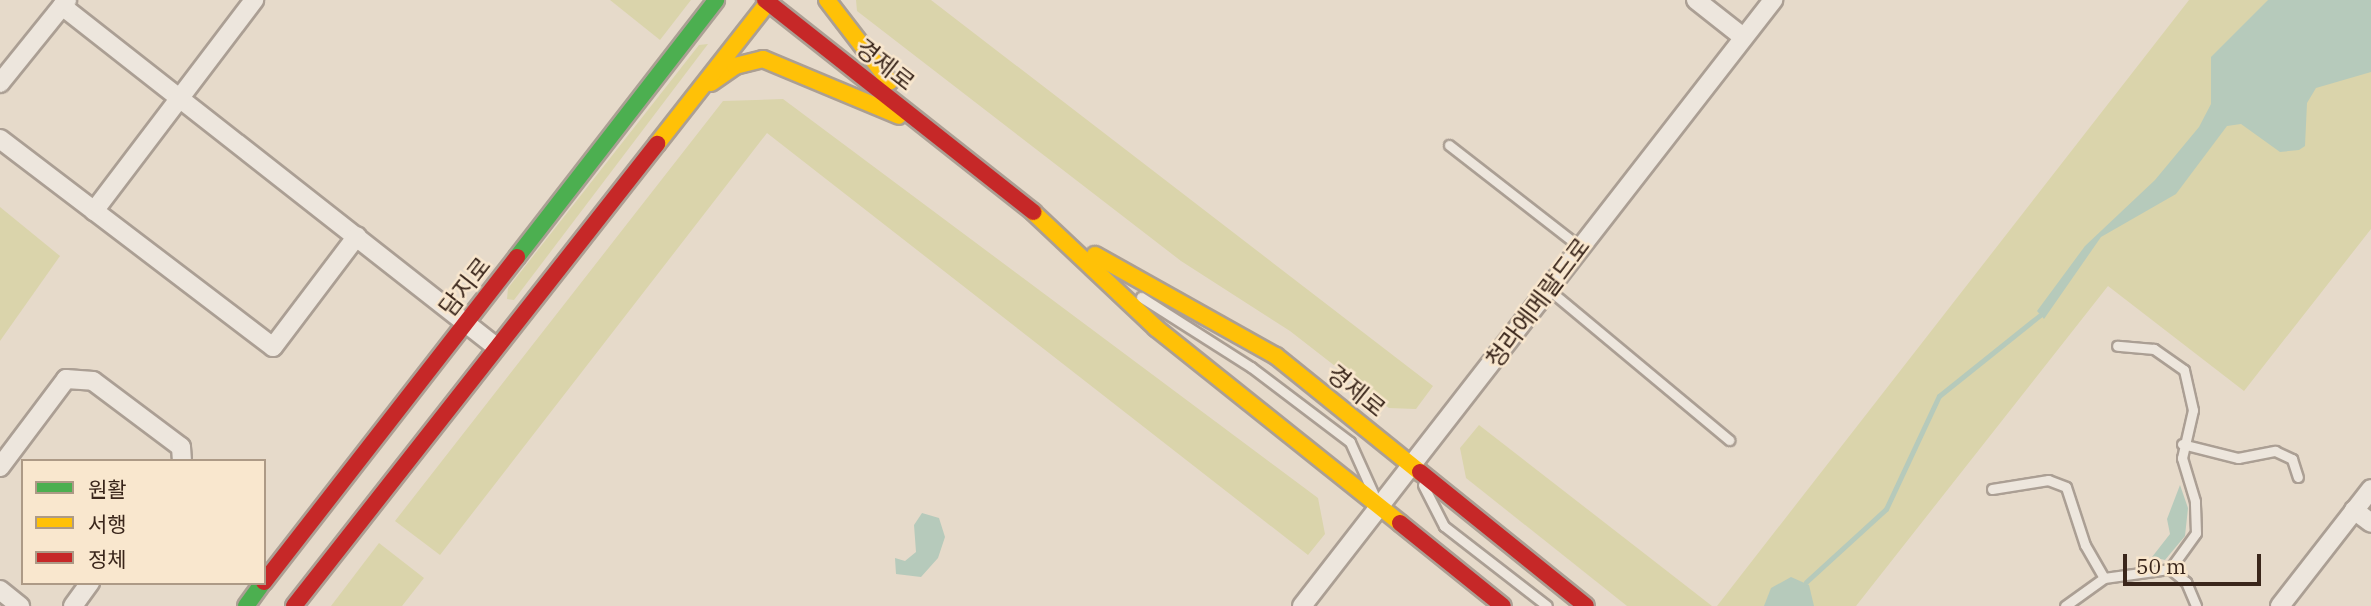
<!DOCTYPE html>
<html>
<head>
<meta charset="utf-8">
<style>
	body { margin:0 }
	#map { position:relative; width:2371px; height:606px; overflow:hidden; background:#e6daca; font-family:"IBM Plex Serif","Noto Sans KR",serif }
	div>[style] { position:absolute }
	.green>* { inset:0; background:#dad4ab }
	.water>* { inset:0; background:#b6cabb }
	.stream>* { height:5px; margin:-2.5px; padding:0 2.5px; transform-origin:2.5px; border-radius:2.5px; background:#b6cabb }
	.roads { filter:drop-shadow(2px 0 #ab9f94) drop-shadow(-2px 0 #ab9f94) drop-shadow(0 2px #ab9f94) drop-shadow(0 -2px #ab9f94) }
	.lane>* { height:9px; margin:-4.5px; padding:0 4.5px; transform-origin:4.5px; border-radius:4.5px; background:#ede6dd }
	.street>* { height:18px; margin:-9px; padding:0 9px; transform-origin:9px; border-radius:9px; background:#ede6dd }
	.fast>* { height:16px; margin:-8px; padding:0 8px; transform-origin:8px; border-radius:8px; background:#4caf50 }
	.slow>* { height:16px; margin:-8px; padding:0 8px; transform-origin:8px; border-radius:8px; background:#ffc107 }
	.jam>* { height:16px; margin:-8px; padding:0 8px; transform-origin:8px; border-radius:8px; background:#c62828 }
	span { translate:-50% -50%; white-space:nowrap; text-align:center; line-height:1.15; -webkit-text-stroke:5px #f9e7ce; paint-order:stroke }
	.street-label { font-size:24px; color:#3a261b }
	.legend { position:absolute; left:21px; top:459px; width:245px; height:126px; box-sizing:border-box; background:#f9e7ce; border:2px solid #ad9a86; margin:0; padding:9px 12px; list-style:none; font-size:21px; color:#3a261b }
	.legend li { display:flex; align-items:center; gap:14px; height:35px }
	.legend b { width:35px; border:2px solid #ad9a86 }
	.scale { position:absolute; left:2123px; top:554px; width:138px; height:32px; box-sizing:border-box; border:4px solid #3a261b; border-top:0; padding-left:9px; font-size:21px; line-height:24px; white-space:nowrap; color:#3a261b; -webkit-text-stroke:5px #f9e7ce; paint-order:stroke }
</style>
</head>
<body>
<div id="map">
	<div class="green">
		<div style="clip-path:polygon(610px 0,691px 0,660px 40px)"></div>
		<div style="clip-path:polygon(856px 0,931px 0,1433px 386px,1416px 409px,1389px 408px,1290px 331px,1181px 261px,857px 11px)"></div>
		<div style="clip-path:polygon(2189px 0,2371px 0,2371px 229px,2244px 391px,2108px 286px,1856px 606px,1717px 606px)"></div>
		<div style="clip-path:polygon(708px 44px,514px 300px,507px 299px,508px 288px,699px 45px)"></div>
		<div style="clip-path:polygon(783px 99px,1318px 498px,1325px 534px,1308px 555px,767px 133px,440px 555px,395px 521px,723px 101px)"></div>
		<div style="clip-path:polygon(0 207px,60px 256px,0 341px)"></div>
		<div style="clip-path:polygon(1479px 425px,1712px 606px,1627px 606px,1466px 478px,1460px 448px)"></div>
		<div style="clip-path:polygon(379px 543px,424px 578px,402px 606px,331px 606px)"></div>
	</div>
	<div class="water">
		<div style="clip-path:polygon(2268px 0,2371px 0,2371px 72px,2316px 88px,2307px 103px,2305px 146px,2299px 150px,2280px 152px,2241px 124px,2227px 126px,2176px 194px,2101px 237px,2044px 319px,2037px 311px,2085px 246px,2155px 180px,2199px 127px,2211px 104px,2211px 57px)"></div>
		<div style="clip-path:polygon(2180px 485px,2188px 508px,2185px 536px,2165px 560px,2152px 557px,2170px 534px,2167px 519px)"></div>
		<div style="clip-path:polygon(922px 513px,939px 518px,945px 537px,938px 558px,921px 577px,896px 574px,895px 558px,905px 561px,916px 552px,914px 525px)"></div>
		<div style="clip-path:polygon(1791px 577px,1809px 585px,1814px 606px,1764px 606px,1771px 588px)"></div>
	</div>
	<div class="stream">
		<div style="left:1806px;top:582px;width:108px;rotate:-42.4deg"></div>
		<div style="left:1886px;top:509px;width:125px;rotate:-64.9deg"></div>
		<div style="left:1939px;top:396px;width:129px;rotate:-38.7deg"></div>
	</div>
	<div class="roads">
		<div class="lane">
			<div style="left:1449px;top:145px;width:166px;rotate:37.9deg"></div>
			<div style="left:1548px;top:289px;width:236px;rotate:39.8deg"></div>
			<div style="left:1141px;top:297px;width:130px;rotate:32.5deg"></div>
			<div style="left:1251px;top:367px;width:124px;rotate:37.1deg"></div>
			<div style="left:1350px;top:442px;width:56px;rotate:65.7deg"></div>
			<div style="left:2182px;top:444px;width:58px;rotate:14deg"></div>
			<div style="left:2238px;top:458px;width:38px;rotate:-11deg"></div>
			<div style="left:2275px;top:451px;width:19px;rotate:25deg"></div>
			<div style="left:2292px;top:459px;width:19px;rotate:72deg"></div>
			<div style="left:1423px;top:485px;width:46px;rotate:62.9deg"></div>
			<div style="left:1444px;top:526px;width:130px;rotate:37.8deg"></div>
			<div style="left:1992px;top:489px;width:57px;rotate:-9.1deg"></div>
			<div style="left:2048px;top:480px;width:19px;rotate:21deg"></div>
			<div style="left:2066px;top:487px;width:61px;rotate:71.9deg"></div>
			<div style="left:2085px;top:545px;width:38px;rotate:60deg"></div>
			<div style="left:2170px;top:569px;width:21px;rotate:39deg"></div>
			<div style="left:2186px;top:582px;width:26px;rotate:67deg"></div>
			<div style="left:2065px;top:606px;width:48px;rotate:-35.7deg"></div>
			<div style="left:2104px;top:578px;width:67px;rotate:-7.8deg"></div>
			<div style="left:2170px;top:569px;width:44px;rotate:-54.2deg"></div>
			<div style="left:2196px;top:533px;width:32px;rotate:-92deg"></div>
			<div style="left:2195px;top:501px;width:45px;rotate:-106.8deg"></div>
			<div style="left:2182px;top:458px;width:49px;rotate:-77.1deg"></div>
			<div style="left:2193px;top:410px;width:41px;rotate:-102.7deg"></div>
			<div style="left:2184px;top:370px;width:37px;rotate:-145deg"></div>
			<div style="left:2154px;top:349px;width:37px;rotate:-175deg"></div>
		</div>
		<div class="street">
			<div style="left:1696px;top:0;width:60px;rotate:38.2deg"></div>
			<div style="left:62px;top:6px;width:551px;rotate:38.14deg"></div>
			<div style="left:0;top:83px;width:107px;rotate:-51.1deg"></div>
			<div style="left:0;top:139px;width:343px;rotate:37.3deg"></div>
			<div style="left:273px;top:347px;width:139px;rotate:-52.9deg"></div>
			<div style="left:94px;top:211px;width:265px;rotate:-52.8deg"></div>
			<div style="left:0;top:467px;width:110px;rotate:-53.1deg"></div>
			<div style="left:66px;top:379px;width:27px;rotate:4deg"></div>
			<div style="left:93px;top:381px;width:110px;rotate:36.9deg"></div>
			<div style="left:181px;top:447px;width:14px;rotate:86deg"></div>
			<div style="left:2354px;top:510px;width:21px;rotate:37deg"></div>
			<div style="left:0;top:590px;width:26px;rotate:39deg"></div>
			<div style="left:73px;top:606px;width:29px;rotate:-54deg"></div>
			<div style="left:1302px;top:606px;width:768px;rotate:-52.14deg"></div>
			<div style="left:2280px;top:606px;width:148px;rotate:-52.1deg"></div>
		</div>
		<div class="fast">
			<div style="left:517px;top:257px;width:325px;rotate:-52.2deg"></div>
			<div style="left:246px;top:606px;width:29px;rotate:-54deg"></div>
		</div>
		<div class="slow">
			<div style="left:827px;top:0;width:103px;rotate:52.5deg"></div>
			<div style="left:711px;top:83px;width:29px;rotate:-35deg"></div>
			<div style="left:735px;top:66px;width:29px;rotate:-14deg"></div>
			<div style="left:763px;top:59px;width:147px;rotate:22.7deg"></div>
			<div style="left:657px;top:144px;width:183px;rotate:-51.9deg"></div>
			<div style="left:1033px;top:212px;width:169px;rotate:43.3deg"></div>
			<div style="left:1156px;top:328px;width:312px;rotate:38.6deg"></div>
			<div style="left:1095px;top:255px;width:207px;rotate:29.2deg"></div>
			<div style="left:1276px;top:356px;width:185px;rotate:38.9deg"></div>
		</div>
		<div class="jam">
			<div style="left:765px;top:0;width:342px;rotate:38.3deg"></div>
			<div style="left:1420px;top:472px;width:213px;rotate:38.9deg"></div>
			<div style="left:1400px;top:523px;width:132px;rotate:38.9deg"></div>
			<div style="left:264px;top:582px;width:412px;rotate:-52.1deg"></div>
			<div style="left:294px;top:606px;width:588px;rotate:-51.84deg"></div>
		</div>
	</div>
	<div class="street-label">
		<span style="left:885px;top:65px;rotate:38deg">경제로</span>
		<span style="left:465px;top:287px;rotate:-52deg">담지로</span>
		<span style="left:1538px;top:303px;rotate:-53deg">청라에메랄드로</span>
		<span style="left:1356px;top:391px;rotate:39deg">경제로</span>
	</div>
	<ul class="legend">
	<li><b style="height:9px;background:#4caf50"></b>원활</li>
	<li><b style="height:9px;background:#ffc107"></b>서행</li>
	<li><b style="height:9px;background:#c62828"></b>정체</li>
	</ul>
	<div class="scale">50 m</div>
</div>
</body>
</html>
